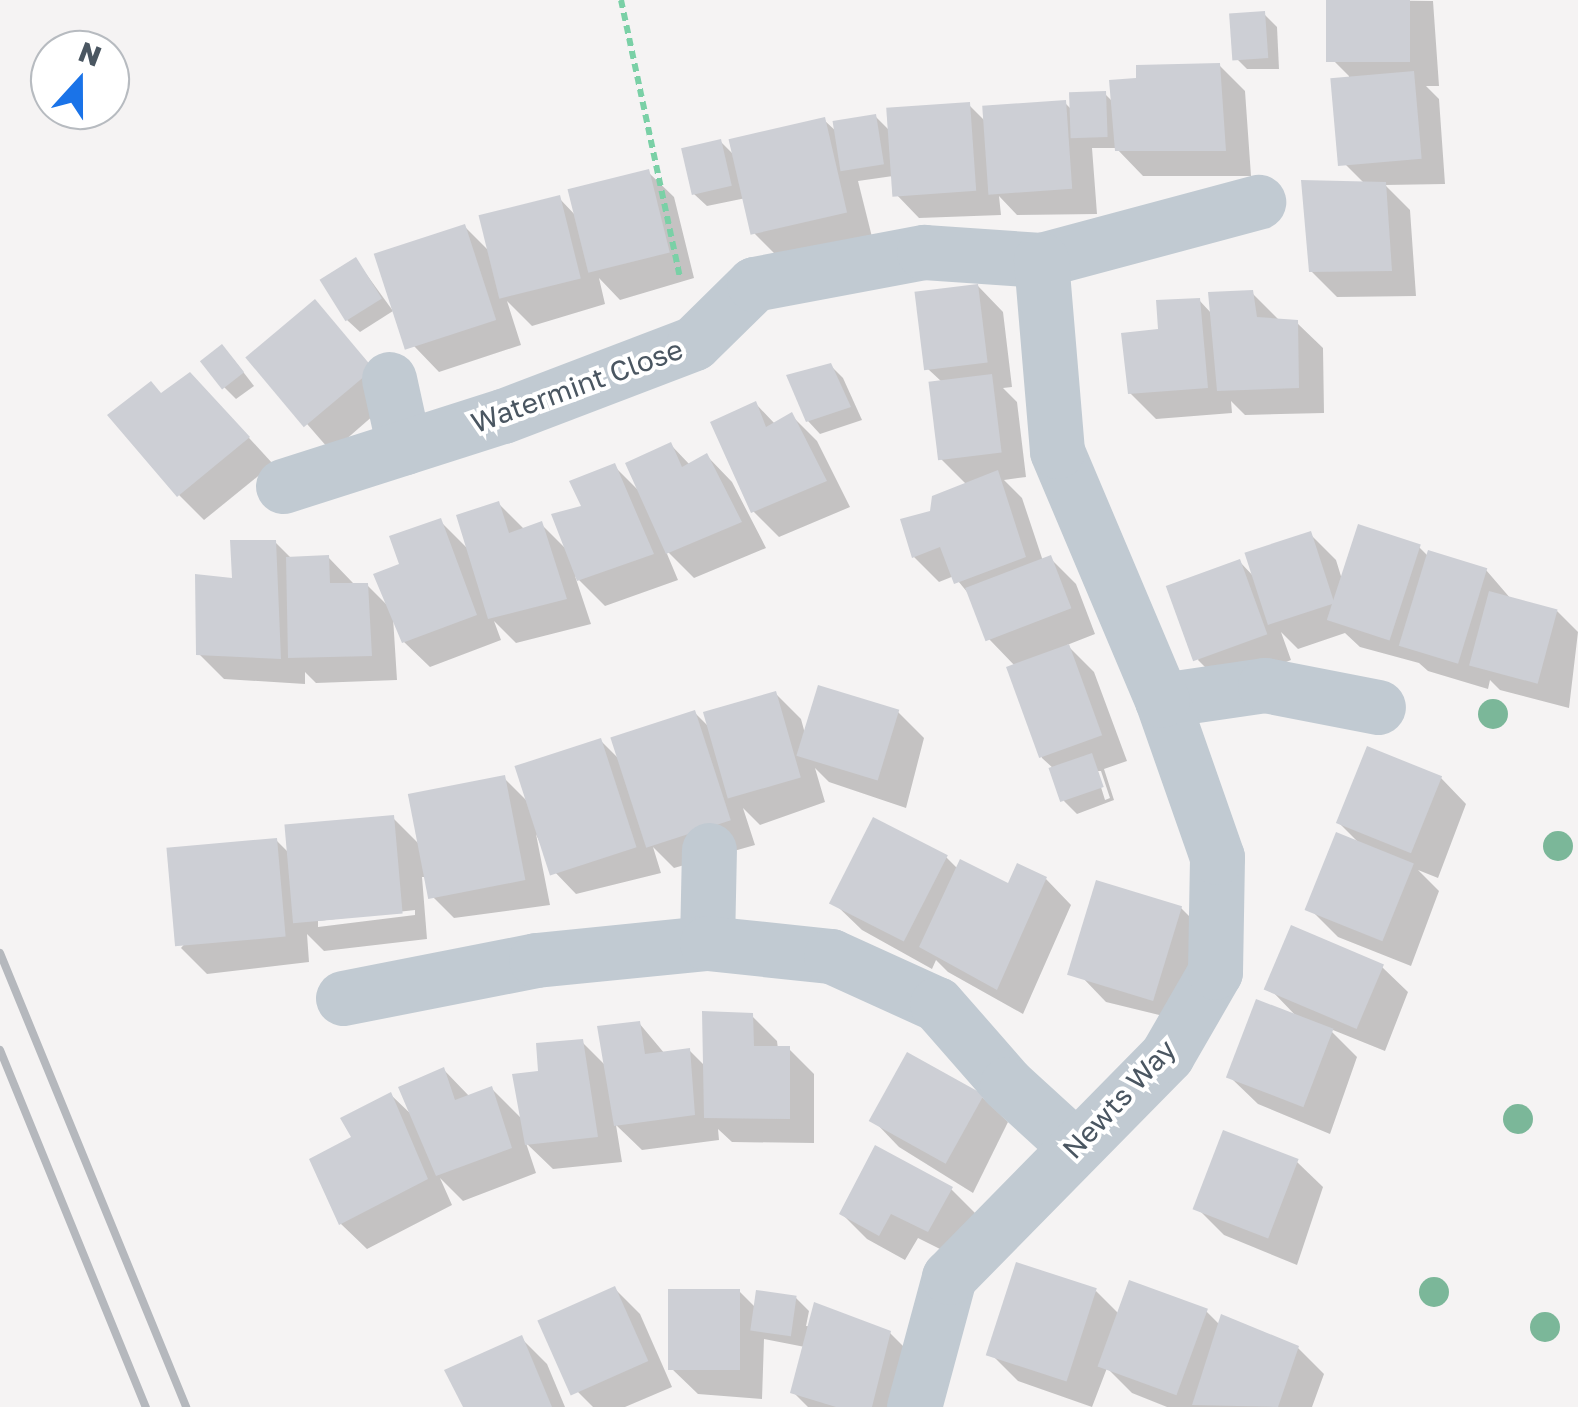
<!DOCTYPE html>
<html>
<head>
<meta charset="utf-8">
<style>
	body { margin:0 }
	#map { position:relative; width:1578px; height:1407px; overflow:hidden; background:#f5f3f3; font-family:"Golos Text",sans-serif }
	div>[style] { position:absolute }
	.shadow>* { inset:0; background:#0003; transform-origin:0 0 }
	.building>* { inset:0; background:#cdcfd5; transform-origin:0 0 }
	.path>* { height:6px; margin-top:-3px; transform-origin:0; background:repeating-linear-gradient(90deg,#7ad0a6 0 8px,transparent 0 13px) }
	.street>* { height:55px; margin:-27.5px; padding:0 27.5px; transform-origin:27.5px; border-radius:27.5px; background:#c1cad2 }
	.rail>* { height:8px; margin:-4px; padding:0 4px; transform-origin:4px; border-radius:4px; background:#b5b8bd }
	.trees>* { width:30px; height:30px; margin:-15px; border-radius:50%; background:#7bb799 }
	span { translate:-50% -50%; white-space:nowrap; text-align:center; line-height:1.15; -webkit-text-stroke:8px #fff; paint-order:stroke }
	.street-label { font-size:28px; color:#4a5661 }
	.north { position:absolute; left:30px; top:30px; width:100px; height:100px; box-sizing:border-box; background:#fff; border:2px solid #b7bbc0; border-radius:50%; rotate:21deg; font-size:28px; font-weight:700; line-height:40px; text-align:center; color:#4a5661 }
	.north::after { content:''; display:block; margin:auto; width:35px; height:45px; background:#1a73e8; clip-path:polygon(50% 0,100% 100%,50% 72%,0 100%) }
</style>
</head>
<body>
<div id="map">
	<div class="shadow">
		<div style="clip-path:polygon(1328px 0,1433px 1px,1439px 86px,1426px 86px,1439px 99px,1445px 184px,1385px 185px,1410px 210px,1416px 296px,1337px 297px,1311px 271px,1365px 184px,1340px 159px,1349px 76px,1334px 61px)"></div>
		<div style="clip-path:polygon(1264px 14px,1277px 27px,1279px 69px,1247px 69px,1235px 57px)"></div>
		<div style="clip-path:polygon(1219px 65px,1245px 91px,1251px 176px,1143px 176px,1116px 148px,1092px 148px,1097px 214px,1017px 215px,999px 196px,1001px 215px,919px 218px,894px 192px,893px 176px,858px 181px,872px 237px,781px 260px,755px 234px,746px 198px,707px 206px,694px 194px,721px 142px,736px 157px,824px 120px,839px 134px,875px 116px,890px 131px,969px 105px,986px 122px,1065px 103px,1073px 111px,1105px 94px,1113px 102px)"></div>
		<div style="clip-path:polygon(648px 172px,674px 197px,694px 278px,620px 300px,599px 278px,605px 304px,532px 326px,507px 301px,521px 345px,439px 372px,414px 346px,465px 227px,492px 254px,559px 198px,577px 217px)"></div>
		<div style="clip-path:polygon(356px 260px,393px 311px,360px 332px,347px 320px)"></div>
		<div style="clip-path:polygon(evenodd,978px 286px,1003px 312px,1012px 387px,1003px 388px,1017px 402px,1026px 477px,1004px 480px,1022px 498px,1043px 561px,1050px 558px,1076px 584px,1095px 634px,1067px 645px,1094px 672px,1127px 761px,1104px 769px,1114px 800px,1077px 814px,1064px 801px,1054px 769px,1042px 758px,1016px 667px,989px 639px,972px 598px,954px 576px,939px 582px,914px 557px,932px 513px,967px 485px,941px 459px,942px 382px,928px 369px,978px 286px,1096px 771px,1101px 771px,1110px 798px,1105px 800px,1096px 771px)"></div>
		<div style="clip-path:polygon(1252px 293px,1278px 319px,1297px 323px,1323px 348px,1324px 413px,1245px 415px,1231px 401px,1232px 413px,1156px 419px,1130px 393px,1161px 332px,1199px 300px,1212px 314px)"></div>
		<div style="left:315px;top:302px;width:124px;height:86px;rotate:49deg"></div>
		<div style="clip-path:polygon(234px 360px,254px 386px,236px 399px,223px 386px)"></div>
		<div style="clip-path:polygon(830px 365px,843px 378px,862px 420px,820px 434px,808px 421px)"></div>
		<div style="clip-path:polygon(162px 396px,215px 401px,273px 464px,204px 520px,179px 495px)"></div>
		<div style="clip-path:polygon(756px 404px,775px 424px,791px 415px,817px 441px,850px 507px,779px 537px,753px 511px)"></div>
		<div style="clip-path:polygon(671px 445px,690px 465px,707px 456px,732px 482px,766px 548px,694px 578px,665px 549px,678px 580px,605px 606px,575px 576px,591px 624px,516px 643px,494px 621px,501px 640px,430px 667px,404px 642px,393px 617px,397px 680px,316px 683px,305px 672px,305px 684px,224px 679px,199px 654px,235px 581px,275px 542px,292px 559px,328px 557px,353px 583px,367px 585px,390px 608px,403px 565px,440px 521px,470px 551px,499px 504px,525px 530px,541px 524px,568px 551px,584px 508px,614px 466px,640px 492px)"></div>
		<div style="clip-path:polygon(1310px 534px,1336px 560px,1344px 586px,1419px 547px,1429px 557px,1486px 570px,1511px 599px,1557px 611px,1578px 632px,1569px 708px,1500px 690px,1490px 680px,1488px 689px,1428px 671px,1419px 663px,1360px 647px,1345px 633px,1298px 649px,1281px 632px,1291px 660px,1224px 686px,1198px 660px,1240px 562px,1256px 579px)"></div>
		<div style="clip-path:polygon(evenodd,775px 693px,801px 719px,807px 741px,898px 712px,924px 738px,906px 808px,829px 782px,815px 768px,825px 802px,760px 825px,743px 808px,755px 845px,674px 868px,653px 847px,661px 873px,576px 894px,551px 868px,536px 834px,550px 905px,454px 918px,428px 892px,426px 877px,422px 877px,427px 939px,324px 951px,307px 934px,309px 962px,207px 974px,181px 948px,276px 840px,291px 855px,393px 818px,419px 844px,504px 778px,529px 803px,601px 741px,621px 761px,695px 713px,711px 729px,775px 693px,415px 910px,415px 915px,318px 927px,318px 921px,415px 910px)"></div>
		<div style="clip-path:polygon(1441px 778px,1466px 804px,1438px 878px,1418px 870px,1439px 891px,1411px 966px,1338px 937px,1312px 911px,1361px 845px,1339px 823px)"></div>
		<div style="clip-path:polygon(946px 857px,958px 869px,1010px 887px,1046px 879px,1071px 905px,1023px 1014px,948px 972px,936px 960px,932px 969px,862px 930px,836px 905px)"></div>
		<div style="clip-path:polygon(1181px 908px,1207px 934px,1188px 1022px,1106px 1002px,1081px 976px)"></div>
		<div style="clip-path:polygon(1382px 967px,1408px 992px,1385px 1051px,1328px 1028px,1357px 1057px,1330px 1134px,1258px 1104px,1232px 1079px,1299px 1019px,1271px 990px)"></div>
		<div style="clip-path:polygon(751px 1015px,777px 1041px,778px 1049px,789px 1049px,814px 1074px,814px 1143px,732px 1142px,718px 1129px,719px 1140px,642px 1150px,616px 1125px,622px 1162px,553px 1169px,526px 1143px,536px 1173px,463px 1201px,440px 1178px,452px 1205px,367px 1249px,341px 1224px,355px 1138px,391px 1095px,414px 1117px,444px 1070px,470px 1097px,492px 1089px,523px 1120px,540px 1074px,582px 1042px,606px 1066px,639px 1023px,665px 1054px,689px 1050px,706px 1067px)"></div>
		<div style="clip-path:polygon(982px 1097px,1008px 1122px,973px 1193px,899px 1147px,874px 1121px)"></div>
		<div style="clip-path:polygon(1297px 1162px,1323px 1187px,1297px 1265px,1224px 1235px,1198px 1209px)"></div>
		<div style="clip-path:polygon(951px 1189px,977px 1215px,954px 1256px,918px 1238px,905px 1260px,867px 1239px,842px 1214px)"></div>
		<div style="clip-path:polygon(615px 1289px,640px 1314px,672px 1387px,625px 1407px,593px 1407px,577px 1391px)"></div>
		<div style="clip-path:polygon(739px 1291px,757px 1309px,796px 1298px,809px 1311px,806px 1326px,890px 1333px,916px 1359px,903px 1407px,808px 1407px,793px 1392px,805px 1347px,764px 1339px,762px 1399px,698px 1394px,672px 1369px)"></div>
		<div style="clip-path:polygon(1096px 1291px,1121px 1316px,1206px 1311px,1220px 1325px,1298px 1348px,1324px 1374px,1312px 1407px,1167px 1407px,1132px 1393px,1107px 1368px,1092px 1407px,1018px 1381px,993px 1356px)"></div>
		<div style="clip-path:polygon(521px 1338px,547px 1364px,565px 1407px,466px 1407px)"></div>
	</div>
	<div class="building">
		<div style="left:1326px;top:0;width:84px;height:62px"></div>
		<div style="left:1265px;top:11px;width:47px;height:36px;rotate:86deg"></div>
		<div style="clip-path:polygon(1220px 63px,1226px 151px,1115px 151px,1109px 80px,1136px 78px,1136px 65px)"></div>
		<div style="left:1414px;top:71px;width:88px;height:84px;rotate:85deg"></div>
		<div style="left:1106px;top:91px;width:46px;height:37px;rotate:88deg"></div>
		<div style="left:1066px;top:100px;width:89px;height:84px;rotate:86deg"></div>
		<div style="left:970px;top:102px;width:89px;height:84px;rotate:86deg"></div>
		<div style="left:876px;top:114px;width:51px;height:44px;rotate:81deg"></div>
		<div style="left:825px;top:117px;width:98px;height:99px;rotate:77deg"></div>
		<div style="left:721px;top:139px;width:48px;height:41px;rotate:77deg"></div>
		<div style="left:649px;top:169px;width:86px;height:84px;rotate:76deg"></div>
		<div style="clip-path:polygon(1301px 180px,1386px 182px,1392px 271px,1309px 272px)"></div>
		<div style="left:560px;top:195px;width:86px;height:84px;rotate:76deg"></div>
		<div style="left:465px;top:224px;width:101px;height:96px;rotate:72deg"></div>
		<div style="left:356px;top:257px;width:49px;height:43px;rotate:58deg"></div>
		<div style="left:978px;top:284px;width:79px;height:64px;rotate:83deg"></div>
		<div style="clip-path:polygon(1253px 290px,1257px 317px,1298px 320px,1299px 388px,1217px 391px,1208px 292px)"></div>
		<div style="clip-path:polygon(1200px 298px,1208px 388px,1128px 394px,1121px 333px,1158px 329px,1156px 300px)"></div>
		<div style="left:315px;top:299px;width:91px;height:91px;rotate:50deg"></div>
		<div style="left:222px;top:344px;width:36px;height:28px;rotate:52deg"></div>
		<div style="clip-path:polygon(831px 363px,851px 407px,806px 422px,786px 375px)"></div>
		<div style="clip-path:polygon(190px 372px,250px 437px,177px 497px,107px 415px,151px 381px,161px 393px)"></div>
		<div style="left:992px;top:374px;width:79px;height:64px;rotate:83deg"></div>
		<div style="clip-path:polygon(756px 401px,766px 427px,792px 412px,827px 481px,751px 513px,710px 422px)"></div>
		<div style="clip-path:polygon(671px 442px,682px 467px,707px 453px,742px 522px,666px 554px,625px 463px)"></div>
		<div style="clip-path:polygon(615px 463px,654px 554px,577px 581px,551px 514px,581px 506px,569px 481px)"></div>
		<div style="clip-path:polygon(998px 470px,1026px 557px,954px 584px,940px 547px,912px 558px,900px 519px,930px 511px,932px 496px)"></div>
		<div style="clip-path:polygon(499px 501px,509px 533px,542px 521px,567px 599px,488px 619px,456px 515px)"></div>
		<div style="clip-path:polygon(441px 518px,477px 615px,402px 643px,373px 574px,399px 564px,389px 536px)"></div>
		<div style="left:1358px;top:524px;width:66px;height:101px;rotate:18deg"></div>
		<div style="left:1311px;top:531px;width:76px;height:70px;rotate:72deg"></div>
		<div style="clip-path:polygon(230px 540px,276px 540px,281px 659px,196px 655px,195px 574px,232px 578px)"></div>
		<div style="left:1428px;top:550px;width:62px;height:100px;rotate:17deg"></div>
		<div style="clip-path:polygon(329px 555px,330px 583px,368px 583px,372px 656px,288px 658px,286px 557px)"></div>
		<div style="left:1051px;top:555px;width:57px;height:92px;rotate:69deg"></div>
		<div style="left:1240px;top:559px;width:80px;height:79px;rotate:70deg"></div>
		<div style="left:1489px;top:591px;width:71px;height:77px;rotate:15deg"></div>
		<div style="left:1069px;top:644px;width:97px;height:67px;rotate:70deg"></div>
		<div style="left:818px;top:685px;width:85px;height:74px;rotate:17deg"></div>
		<div style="left:776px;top:691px;width:90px;height:76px;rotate:74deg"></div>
		<div style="left:695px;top:710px;width:116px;height:89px;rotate:72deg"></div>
		<div style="left:601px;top:738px;width:115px;height:91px;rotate:72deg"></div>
		<div style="left:1367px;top:746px;width:81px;height:83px;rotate:22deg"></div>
		<div style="left:1092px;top:753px;width:36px;height:46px;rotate:71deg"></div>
		<div style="left:505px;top:775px;width:107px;height:99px;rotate:79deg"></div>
		<div style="left:394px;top:815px;width:99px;height:110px;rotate:85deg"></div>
		<div style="left:873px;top:817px;width:84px;height:97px;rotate:27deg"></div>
		<div style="left:1336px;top:832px;width:84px;height:84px;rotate:22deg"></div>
		<div style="left:277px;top:838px;width:99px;height:111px;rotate:85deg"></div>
		<div style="clip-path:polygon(960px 859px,1008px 883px,1017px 863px,1047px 877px,997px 990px,919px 947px)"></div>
		<div style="left:1096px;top:880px;width:90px;height:99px;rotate:17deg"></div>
		<div style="left:1291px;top:925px;width:101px;height:70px;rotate:23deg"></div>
		<div style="left:1256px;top:999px;width:83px;height:84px;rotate:21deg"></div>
		<div style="clip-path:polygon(702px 1011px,753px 1013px,754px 1046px,790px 1046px,790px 1119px,704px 1118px)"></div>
		<div style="clip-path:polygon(640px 1021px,645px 1054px,690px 1048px,695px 1115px,614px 1126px,597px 1026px)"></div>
		<div style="clip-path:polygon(583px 1039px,598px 1137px,525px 1145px,512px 1074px,538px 1071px,536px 1043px)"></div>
		<div style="left:907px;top:1052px;width:88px;height:79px;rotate:29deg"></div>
		<div style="clip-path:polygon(444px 1067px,455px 1100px,492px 1086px,512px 1148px,436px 1176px,398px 1087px)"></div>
		<div style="clip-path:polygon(391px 1092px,428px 1179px,339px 1225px,309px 1159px,351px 1137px,340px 1118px)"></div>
		<div style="left:1223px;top:1130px;width:81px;height:85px;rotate:21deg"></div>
		<div style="clip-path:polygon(875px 1145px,953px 1187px,928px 1232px,891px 1214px,879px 1236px,839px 1214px)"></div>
		<div style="left:1016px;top:1262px;width:85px;height:98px;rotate:18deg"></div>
		<div style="left:1129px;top:1280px;width:84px;height:92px;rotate:20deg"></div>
		<div style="left:615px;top:1286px;width:82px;height:85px;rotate:66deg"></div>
		<div style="left:668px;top:1289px;width:72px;height:81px"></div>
		<div style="left:756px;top:1290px;width:41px;height:41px;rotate:8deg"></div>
		<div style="clip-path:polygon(814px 1302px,891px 1331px,872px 1407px,836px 1407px,790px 1393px)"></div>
		<div style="clip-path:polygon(1221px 1314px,1299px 1346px,1278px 1407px,1192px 1405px)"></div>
		<div style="clip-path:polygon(522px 1335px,552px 1407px,463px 1407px,444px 1370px)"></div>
	</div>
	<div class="path">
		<div style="left:621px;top:0;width:283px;rotate:78deg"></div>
	</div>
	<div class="street">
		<div style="left:389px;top:379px;width:70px;rotate:77.6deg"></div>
		<div style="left:283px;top:486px;width:231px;rotate:-17.7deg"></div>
		<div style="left:503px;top:416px;width:204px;rotate:-20.9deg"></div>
		<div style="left:694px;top:343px;width:84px;rotate:-44.5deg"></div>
		<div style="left:754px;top:284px;width:173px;rotate:-10.7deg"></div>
		<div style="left:924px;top:252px;width:117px;rotate:3.9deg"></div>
		<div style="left:1041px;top:260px;width:225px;rotate:-15deg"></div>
		<div style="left:1162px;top:700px;width:104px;rotate:-8.3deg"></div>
		<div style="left:1265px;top:685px;width:115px;rotate:11deg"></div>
		<div style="left:707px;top:943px;width:93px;rotate:-88.8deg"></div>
		<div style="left:343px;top:998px;width:197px;rotate:-11.1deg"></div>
		<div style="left:536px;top:960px;width:172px;rotate:-5.7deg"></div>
		<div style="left:707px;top:943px;width:125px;rotate:6deg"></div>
		<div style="left:831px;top:956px;width:116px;rotate:24.4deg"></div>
		<div style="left:937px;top:1004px;width:106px;rotate:48.8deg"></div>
		<div style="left:1007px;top:1084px;width:93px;rotate:42.4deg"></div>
		<div style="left:914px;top:1407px;width:135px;rotate:-74.9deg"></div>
		<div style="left:949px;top:1277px;width:311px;rotate:-45.5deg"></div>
		<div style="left:1167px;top:1055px;width:96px;rotate:-60deg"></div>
		<div style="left:1215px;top:972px;width:115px;rotate:-89deg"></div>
		<div style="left:1217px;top:857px;width:166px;rotate:-109.3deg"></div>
		<div style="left:1162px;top:700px;width:270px;rotate:-112.9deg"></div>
		<div style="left:1057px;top:451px;width:192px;rotate:-94.8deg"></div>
	</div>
	<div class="rail">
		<div style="left:0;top:953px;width:491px;rotate:67.7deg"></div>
		<div style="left:0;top:1050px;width:386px;rotate:67.8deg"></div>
	</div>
	<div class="trees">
		<div style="left:1493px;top:714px"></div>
		<div style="left:1558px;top:846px"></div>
		<div style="left:1518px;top:1119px"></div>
		<div style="left:1434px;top:1292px"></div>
		<div style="left:1545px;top:1327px"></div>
	</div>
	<div class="street-label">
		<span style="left:577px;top:386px;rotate:-20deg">Watermint Close</span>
		<span style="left:1119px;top:1099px;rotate:-47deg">Newts Way</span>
	</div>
	<div class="north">N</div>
</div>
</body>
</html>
